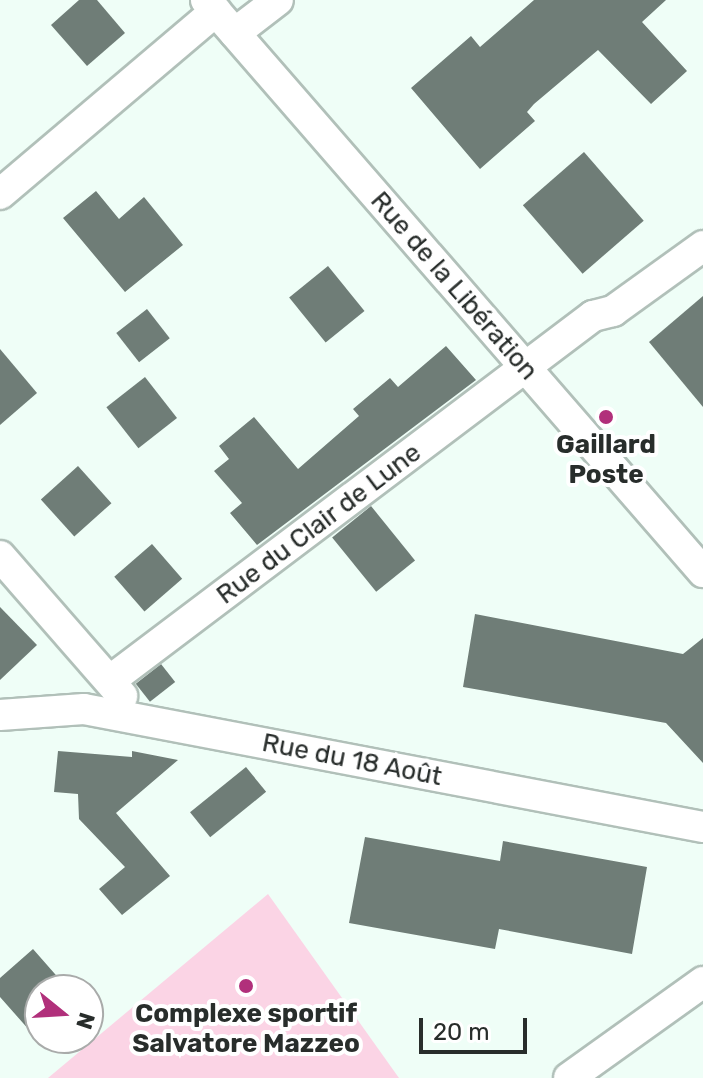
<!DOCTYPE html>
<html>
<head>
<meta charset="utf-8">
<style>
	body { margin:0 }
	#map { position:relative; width:703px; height:1078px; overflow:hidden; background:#effef7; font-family:Rubik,sans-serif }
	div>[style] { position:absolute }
	.green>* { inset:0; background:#fbd4e5 }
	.building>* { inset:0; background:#6f7d77; transform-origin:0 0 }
	.roads { filter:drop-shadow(2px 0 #b1c0b9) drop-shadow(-2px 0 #b1c0b9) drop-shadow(0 2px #b1c0b9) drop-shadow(0 -2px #b1c0b9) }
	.minor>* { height:30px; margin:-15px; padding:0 15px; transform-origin:15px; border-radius:15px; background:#fff }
	.dots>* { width:22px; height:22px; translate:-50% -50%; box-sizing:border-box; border:4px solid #fff; border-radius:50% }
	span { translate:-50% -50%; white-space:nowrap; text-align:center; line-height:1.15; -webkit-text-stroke:8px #fff; paint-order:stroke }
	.street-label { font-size:26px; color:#282d2b }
	.poi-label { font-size:26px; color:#282d2b; font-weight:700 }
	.north { position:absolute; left:24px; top:974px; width:80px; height:80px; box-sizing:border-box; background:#fff; border:2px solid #a9abaa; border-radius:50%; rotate:108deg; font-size:22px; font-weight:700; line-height:32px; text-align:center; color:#282d2b }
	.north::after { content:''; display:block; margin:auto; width:28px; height:36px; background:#b1307b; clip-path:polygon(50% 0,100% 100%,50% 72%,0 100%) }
	.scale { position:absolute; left:419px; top:1018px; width:108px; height:36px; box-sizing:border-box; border:4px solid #282d2b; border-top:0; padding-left:10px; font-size:24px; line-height:28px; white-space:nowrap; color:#282d2b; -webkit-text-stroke:6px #fff; paint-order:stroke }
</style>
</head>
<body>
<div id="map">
	<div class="green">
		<div style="clip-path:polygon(268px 894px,399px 1078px,48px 1078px)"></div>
	</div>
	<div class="building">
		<div style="clip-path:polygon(79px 0,97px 0,125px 33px,87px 66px,51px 25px)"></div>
		<div style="clip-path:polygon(534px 0,666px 0,642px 22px,687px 71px,651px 104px,598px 50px,534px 104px,527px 112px,535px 121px,480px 169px,411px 88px,471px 36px,480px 47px)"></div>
		<div style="left:584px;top:152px;width:91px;height:81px;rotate:49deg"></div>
		<div style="clip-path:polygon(96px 191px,119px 219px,144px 197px,183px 245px,125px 292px,63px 218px)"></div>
		<div style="left:328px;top:266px;width:58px;height:50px;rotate:51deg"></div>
		<div style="clip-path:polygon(703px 296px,703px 407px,649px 342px)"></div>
		<div style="left:147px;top:309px;width:37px;height:39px;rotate:52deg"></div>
		<div style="clip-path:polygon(446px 346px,476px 380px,257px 545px,230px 513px,242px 503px,214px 471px,229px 459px,219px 446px,254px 417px,298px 469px,359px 416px,353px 409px,390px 378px,398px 387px)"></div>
		<div style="clip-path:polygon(0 349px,37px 393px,0 425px)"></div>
		<div style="left:145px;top:377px;width:52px;height:49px;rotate:52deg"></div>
		<div style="left:78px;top:466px;width:50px;height:50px;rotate:48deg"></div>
		<div style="left:371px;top:506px;width:70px;height:50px;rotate:51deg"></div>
		<div style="left:152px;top:544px;width:46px;height:50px;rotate:49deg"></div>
		<div style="clip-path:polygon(0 607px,37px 645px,0 680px)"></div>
		<div style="clip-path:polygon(475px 614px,683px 654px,703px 638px,703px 763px,666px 723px,463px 687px)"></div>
		<div style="left:161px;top:664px;width:23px;height:32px;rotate:52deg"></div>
		<div style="clip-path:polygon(58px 751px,132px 757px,132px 751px,178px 760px,116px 813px,170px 876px,122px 915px,99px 889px,125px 867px,79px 819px,78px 794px,54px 792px)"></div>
		<div style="left:246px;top:767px;width:32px;height:72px;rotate:51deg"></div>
		<div style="clip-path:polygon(365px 837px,500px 861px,503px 841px,647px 867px,632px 954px,499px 929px,495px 949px,349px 923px)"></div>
		<div style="clip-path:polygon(33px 949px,69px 990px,40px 990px,38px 1040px,0 997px,0 978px)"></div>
	</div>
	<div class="roads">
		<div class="minor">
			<div style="left:206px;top:0;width:758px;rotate:49.01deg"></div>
			<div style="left:235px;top:33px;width:54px;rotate:-37.5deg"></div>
			<div style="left:0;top:194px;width:283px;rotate:-40.3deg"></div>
			<div style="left:0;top:556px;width:186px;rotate:48.9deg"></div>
			<div style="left:112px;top:679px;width:603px;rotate:-37.04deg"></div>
			<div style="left:593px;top:316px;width:21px;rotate:-14deg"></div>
			<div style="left:613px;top:311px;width:111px;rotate:-35.8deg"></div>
			<div style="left:0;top:715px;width:84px;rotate:-4.1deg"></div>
			<div style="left:84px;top:709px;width:630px;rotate:10.79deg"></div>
			<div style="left:569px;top:1078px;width:165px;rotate:-35.6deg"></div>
		</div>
	</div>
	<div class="dots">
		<div style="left:606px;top:417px;background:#b1307b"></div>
		<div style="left:246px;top:986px;background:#b1307b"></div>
	</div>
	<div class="street-label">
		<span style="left:454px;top:286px;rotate:49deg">Rue de la Libération</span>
		<span style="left:319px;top:524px;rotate:-37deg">Rue du Clair de Lune</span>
		<span style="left:352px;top:760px;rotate:11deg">Rue du 18 Août</span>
	</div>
	<div class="poi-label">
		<span style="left:606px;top:460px">Gaillard<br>Poste</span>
		<span style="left:246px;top:1029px">Complexe sportif<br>Salvatore Mazzeo</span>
	</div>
	<div class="north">N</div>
	<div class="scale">20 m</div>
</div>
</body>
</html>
